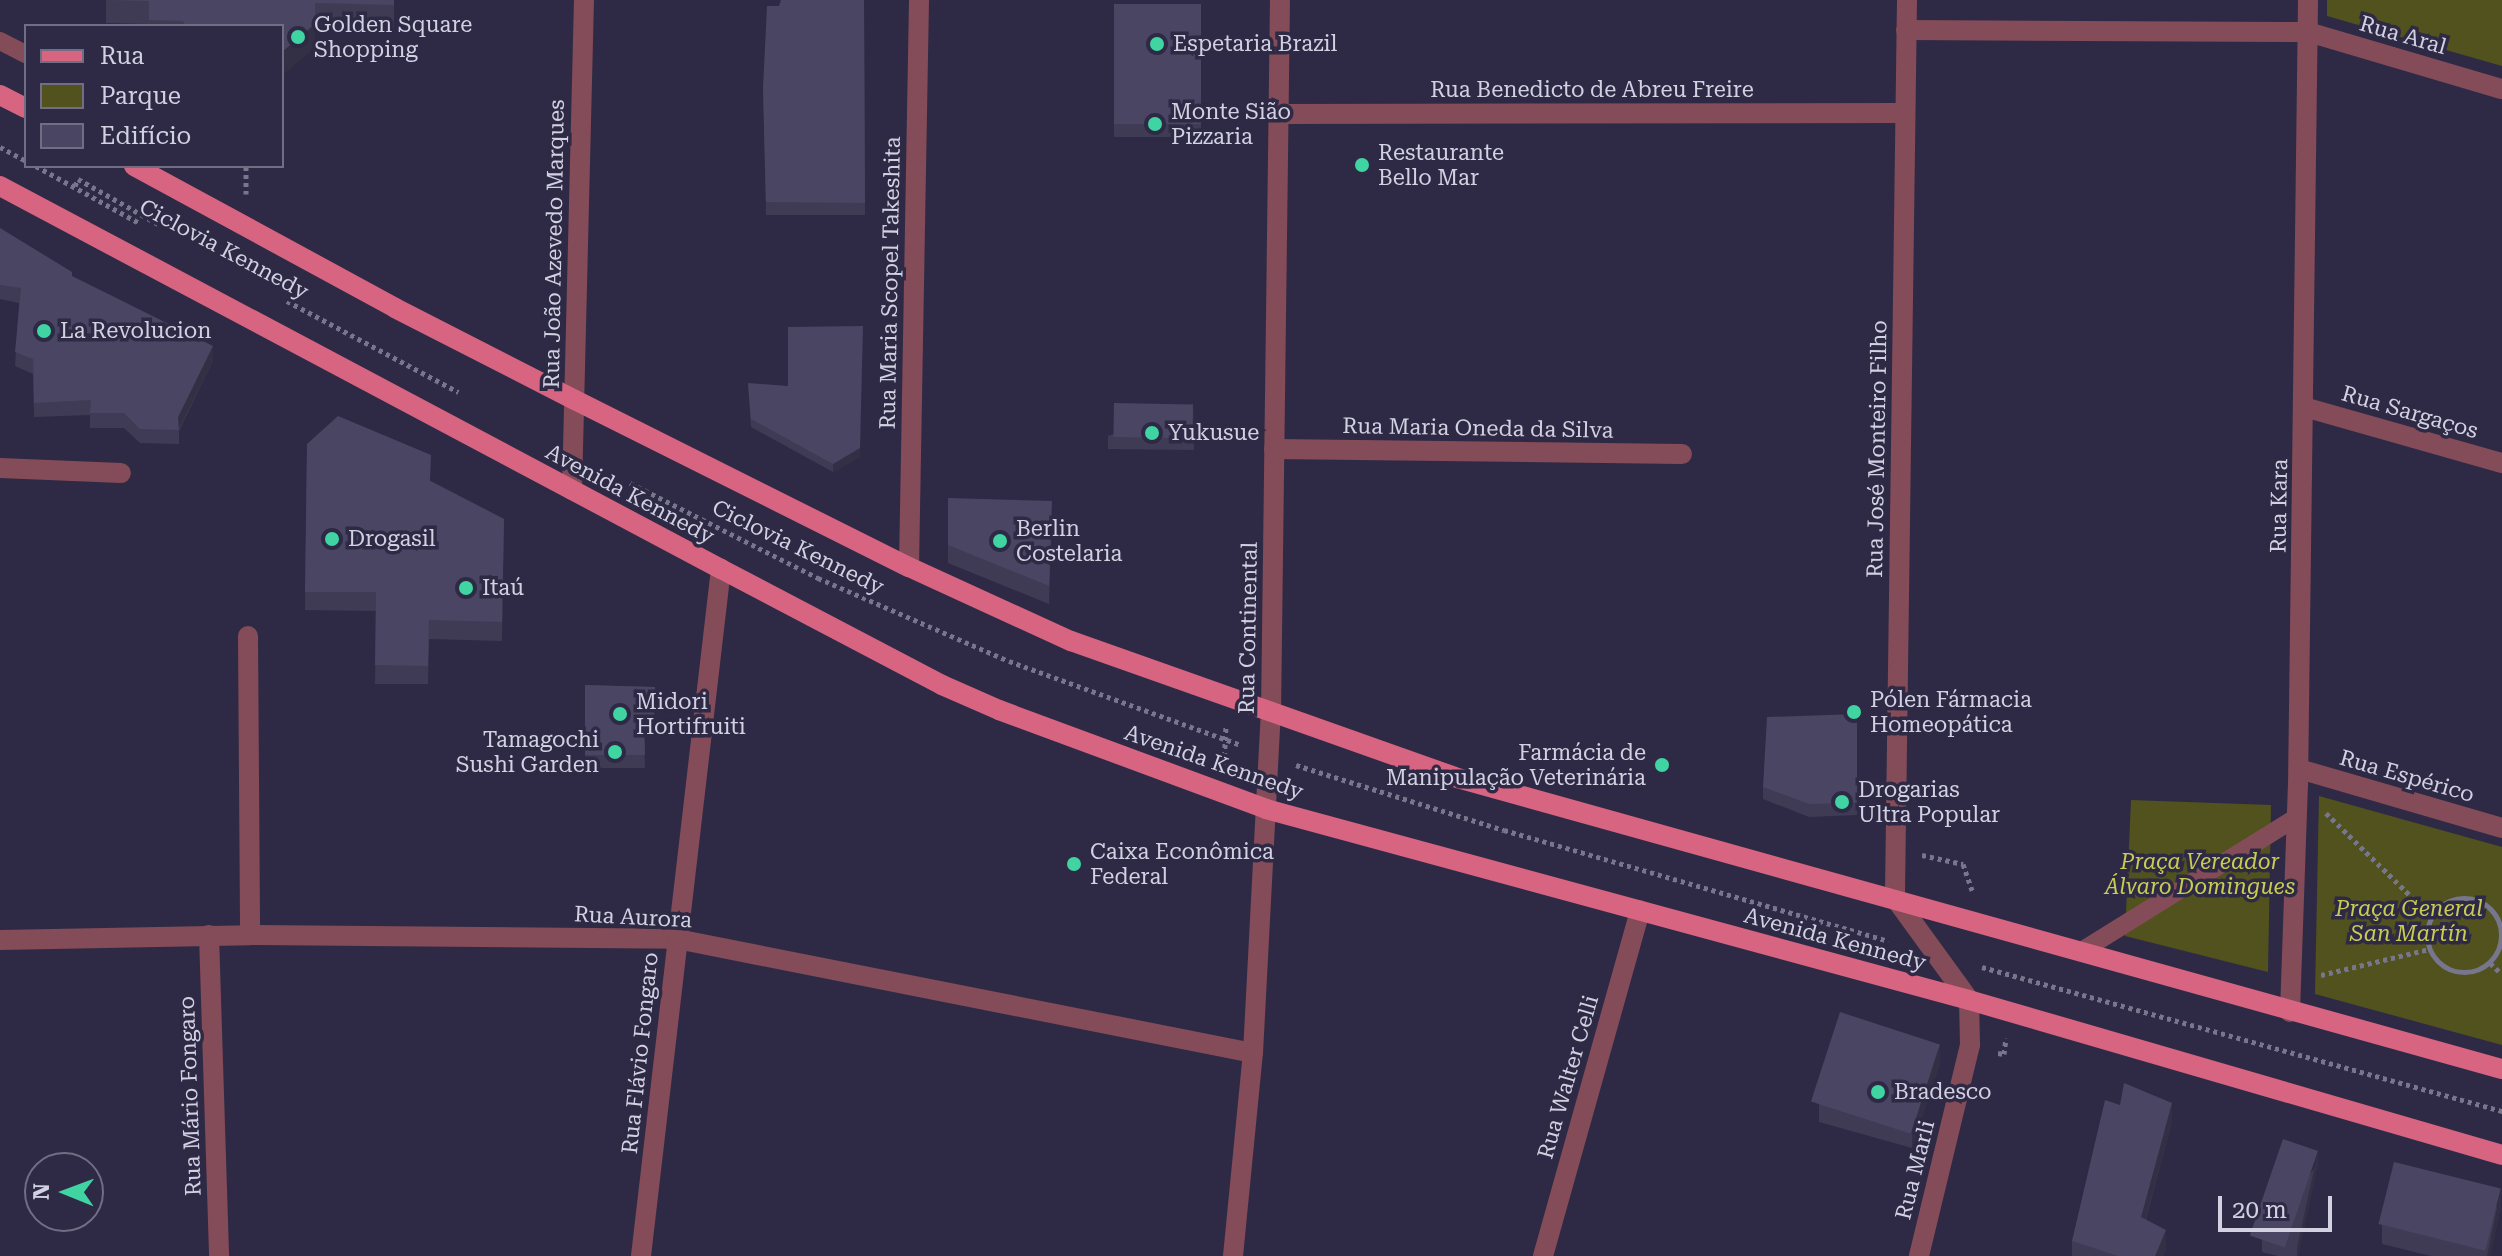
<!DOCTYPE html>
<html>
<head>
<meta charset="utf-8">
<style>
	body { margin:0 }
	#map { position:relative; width:2502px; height:1256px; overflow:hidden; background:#2e2a45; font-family:"Roboto Serif",serif }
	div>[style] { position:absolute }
	.green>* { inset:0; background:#51521d }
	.path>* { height:5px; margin-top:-2.5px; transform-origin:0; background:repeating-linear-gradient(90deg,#78768c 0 4px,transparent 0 8px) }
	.path>.ring { margin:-2.5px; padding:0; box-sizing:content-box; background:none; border:5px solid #78768c; border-radius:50% }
	.service>* { height:18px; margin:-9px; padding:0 9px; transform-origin:9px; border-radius:9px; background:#844c58 }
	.minor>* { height:20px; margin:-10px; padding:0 10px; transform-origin:10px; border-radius:10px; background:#844c58 }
	.tertiary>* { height:20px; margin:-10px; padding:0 10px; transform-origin:10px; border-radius:10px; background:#844c58 }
	.primary>* { height:20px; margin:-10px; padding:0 10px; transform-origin:10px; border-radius:10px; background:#d76480 }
	.wall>* { inset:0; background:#3f3b54; transform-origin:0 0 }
	.shaded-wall>* { inset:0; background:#333045 }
	.building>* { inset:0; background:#494562; transform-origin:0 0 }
	.dots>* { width:22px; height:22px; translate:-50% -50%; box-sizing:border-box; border:4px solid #2e2a45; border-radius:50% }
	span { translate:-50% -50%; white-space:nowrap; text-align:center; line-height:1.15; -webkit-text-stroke:7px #2e2a45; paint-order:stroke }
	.poi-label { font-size:22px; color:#d2d1e2 }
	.left { translate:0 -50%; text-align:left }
	.right { translate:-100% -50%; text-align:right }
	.street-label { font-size:22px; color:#d2d1e2 }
	.park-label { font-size:22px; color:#c9cc53; font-style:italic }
	.legend { position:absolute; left:24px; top:24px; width:260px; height:144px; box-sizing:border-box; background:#2e2a45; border:2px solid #706d84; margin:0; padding:10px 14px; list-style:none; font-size:24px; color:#d2d1e2 }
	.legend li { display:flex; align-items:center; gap:16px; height:40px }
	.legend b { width:40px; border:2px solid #706d84 }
	.north { position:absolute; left:24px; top:1152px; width:80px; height:80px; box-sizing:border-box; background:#2e2a45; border:2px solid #706d84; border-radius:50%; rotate:271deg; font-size:22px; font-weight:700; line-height:32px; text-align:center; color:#d2d1e2 }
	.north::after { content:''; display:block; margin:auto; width:28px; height:36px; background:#3fd4a2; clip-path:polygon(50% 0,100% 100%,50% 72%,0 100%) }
	.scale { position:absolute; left:2218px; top:1196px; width:114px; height:36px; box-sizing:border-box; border:4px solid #d2d1e2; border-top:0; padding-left:10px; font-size:24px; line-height:28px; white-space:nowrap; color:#d2d1e2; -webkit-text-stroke:6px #2e2a45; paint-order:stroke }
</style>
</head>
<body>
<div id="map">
	<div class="green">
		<div style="clip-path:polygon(2327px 0,2502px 0,2502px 66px,2327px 16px)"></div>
		<div style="clip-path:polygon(2319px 796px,2502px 847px,2502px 1045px,2315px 994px)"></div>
		<div style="clip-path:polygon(2131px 800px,2271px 805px,2268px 972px,2125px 936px)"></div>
	</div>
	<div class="path">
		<div style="left:0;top:147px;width:30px;rotate:28deg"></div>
		<div style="left:36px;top:166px;width:120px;rotate:28.9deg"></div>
		<div style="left:75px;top:186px;width:8px;rotate:-67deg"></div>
		<div style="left:78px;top:179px;width:94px;rotate:29.3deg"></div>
		<div style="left:246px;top:194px;width:28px;rotate:-90deg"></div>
		<div style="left:287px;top:301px;width:194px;rotate:28deg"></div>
		<div style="left:630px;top:483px;width:211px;rotate:26.8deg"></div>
		<div style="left:818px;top:578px;width:208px;rotate:23.5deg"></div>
		<div style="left:1009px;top:661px;width:247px;rotate:19.9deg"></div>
		<div style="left:1224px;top:764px;width:38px;rotate:-87deg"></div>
		<div style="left:1296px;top:765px;width:218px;rotate:17.4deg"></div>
		<div style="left:1504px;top:830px;width:400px;rotate:16.1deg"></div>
		<div style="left:2326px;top:813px;width:147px;rotate:44.4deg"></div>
		<div style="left:1922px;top:855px;width:42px;rotate:12.4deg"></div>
		<div style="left:1963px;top:864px;width:28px;rotate:71deg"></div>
		<div class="ring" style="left:2427px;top:898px;width:69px;height:69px"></div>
		<div style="left:2490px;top:963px;width:16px;rotate:43deg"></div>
		<div style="left:1982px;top:967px;width:540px;rotate:15.48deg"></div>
		<div style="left:2321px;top:975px;width:111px;rotate:-13.5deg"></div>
		<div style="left:1998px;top:1053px;width:6px;rotate:9deg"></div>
		<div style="left:2004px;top:1054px;width:16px;rotate:-83deg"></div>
	</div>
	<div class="service">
		<div style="left:0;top:41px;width:29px;rotate:27deg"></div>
		<div style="left:2080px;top:952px;width:256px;rotate:-31.9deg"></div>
	</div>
	<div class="minor">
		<div style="left:1907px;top:0;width:898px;rotate:90.77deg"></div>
		<div style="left:1895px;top:898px;width:126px;rotate:54deg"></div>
		<div style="left:1969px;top:1000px;width:45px;rotate:88.7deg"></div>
		<div style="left:1970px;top:1045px;width:217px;rotate:103.6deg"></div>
		<div style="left:1906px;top:30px;width:402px;rotate:0.3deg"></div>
		<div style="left:2308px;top:32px;width:202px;rotate:16.4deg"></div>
		<div style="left:1278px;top:114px;width:627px;rotate:-0.09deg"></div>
		<div style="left:2304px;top:407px;width:206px;rotate:15.8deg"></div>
		<div style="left:1274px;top:449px;width:408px;rotate:0.7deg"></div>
		<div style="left:0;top:468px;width:121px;rotate:2.4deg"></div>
		<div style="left:572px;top:490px;width:490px;rotate:-88.6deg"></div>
		<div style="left:909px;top:567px;width:567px;rotate:-88.99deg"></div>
		<div style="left:248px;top:636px;width:299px;rotate:89.6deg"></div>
		<div style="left:2299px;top:769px;width:211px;rotate:16.2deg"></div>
		<div style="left:209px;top:935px;width:321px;rotate:88.2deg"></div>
		<div style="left:0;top:940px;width:250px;rotate:-1.1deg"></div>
		<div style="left:250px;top:935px;width:427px;rotate:0.5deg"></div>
		<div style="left:677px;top:939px;width:587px;rotate:11.2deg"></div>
		<div style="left:2290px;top:1012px;width:226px;rotate:-88deg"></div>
		<div style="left:2298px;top:786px;width:786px;rotate:-89.27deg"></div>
		<div style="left:641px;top:1256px;width:692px;rotate:-83.36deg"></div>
		<div style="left:1543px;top:1256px;width:359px;rotate:-74.3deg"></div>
	</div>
	<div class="tertiary">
		<div style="left:1233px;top:1256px;width:204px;rotate:-84.4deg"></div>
		<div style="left:1253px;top:1053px;width:339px;rotate:-87deg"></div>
		<div style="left:1271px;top:714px;width:714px;rotate:-89.28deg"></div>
	</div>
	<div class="primary">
		<div style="left:0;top:95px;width:29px;rotate:27deg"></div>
		<div style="left:134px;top:166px;width:297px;rotate:28.5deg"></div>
		<div style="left:395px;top:308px;width:202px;rotate:27.1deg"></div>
		<div style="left:575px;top:400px;width:373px;rotate:26.6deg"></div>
		<div style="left:909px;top:567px;width:178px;rotate:24.6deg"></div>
		<div style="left:1071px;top:641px;width:406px;rotate:19.5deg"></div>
		<div style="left:1454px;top:777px;width:1088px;rotate:15.57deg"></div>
		<div style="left:0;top:186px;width:816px;rotate:27.98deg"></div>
		<div style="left:721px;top:569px;width:250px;rotate:27.7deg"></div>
		<div style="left:942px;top:685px;width:62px;rotate:23.7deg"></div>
		<div style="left:999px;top:710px;width:285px;rotate:20.3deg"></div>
		<div style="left:1266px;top:809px;width:728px;rotate:15.2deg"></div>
		<div style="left:1969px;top:1000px;width:555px;rotate:16.21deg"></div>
	</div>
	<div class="wall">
		<div style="clip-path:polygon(106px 0,394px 0,394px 28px,315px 26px,315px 47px,282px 75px,282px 26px,149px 26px,149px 24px,106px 23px)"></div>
		<div style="clip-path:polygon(864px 0,865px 215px,766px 215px,763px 88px,779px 6px)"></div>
		<div style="left:1114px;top:4px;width:87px;height:133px"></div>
		<div style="clip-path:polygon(0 228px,72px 276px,213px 361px,179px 431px,179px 444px,140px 443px,124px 428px,90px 428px,90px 415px,34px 417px,33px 374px,15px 366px,19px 303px,0 299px)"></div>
		<div style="clip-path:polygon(748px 383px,860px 457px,833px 472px,751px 427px)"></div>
		<div style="clip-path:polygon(1193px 404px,1194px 450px,1108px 449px,1108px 436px)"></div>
		<div style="clip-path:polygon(307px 444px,431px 481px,504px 519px,502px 641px,429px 639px,428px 684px,375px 684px,376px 611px,305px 610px)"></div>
		<div style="clip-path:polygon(948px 498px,1052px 519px,1049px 604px,948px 563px)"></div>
		<div style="clip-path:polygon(585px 685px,655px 687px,654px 729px,644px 729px,645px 768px,585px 768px)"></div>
		<div style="clip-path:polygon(1857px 714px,1857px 815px,1809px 817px,1763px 799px,1763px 787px)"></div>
		<div style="clip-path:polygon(1940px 1063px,1912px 1148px,1819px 1122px,1819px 1104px)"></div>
		<div style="clip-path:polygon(2172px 1122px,2146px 1219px,2166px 1248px,2163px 1256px,2072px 1256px,2072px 1241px)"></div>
		<div style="clip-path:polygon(2318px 1163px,2298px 1256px,2278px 1256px,2262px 1252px,2262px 1239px)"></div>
		<div style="clip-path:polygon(2501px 1206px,2490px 1256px,2431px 1256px,2382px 1244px,2382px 1225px)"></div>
	</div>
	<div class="shaded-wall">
		<div style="clip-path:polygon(315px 3px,315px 47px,282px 75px,282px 52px)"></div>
		<div style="clip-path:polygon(863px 326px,860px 457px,833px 472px,833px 464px)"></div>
		<div style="clip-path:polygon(213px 346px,213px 361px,178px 431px,178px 417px)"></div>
		<div style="clip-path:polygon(1940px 1044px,1940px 1063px,1912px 1148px,1912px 1130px)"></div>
		<div style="clip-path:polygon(2172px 1103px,2172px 1122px,2141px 1235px,2141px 1217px)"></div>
		<div style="clip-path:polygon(2318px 1151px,2318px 1163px,2298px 1256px,2297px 1256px,2297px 1248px)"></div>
		<div style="clip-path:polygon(2501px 1188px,2501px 1206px,2490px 1256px,2487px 1256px)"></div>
		<div style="clip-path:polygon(2166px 1230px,2166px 1248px,2163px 1256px,2155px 1256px)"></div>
	</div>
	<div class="building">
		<div style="clip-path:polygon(106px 0,394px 0,394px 5px,315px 3px,315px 24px,282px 52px,282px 26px,186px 26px,183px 21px,149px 20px,149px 1px)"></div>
		<div style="clip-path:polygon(781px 0,864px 0,865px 203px,766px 202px,763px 88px,767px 6px,779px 6px)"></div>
		<div style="left:1114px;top:4px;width:87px;height:120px"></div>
		<div style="clip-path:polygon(0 228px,72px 272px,72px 276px,213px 346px,178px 417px,179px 430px,140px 429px,124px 413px,90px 413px,91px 400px,34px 403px,33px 359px,15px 352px,21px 288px,0 285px)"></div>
		<div style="clip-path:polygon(863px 326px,860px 448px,833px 464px,751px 419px,748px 383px,788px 386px,788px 327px)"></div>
		<div style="left:1114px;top:403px;width:79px;height:34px;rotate:1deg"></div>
		<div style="clip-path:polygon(338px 416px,431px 455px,430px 481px,504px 519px,502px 622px,429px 620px,428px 666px,375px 665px,376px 592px,305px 592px,307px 444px)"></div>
		<div style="clip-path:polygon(948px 498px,1052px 501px,1049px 586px,948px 545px)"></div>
		<div style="clip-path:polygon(585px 685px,655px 687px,654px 717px,644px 716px,645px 755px,585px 755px)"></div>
		<div style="clip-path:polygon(1857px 714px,1857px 803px,1809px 804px,1763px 787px,1767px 717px)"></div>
		<div style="left:1840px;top:1012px;width:105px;height:94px;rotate:18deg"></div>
		<div style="clip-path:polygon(2124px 1083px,2172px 1103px,2141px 1217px,2166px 1230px,2155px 1256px,2118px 1256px,2072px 1241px,2105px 1100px,2120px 1105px)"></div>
		<div style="left:2283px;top:1139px;width:37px;height:102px;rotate:19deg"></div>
		<div style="left:2394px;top:1162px;width:110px;height:64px;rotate:14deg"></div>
	</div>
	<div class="dots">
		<div style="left:298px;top:37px;background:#3fd4a2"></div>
		<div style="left:1157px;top:44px;background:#3fd4a2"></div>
		<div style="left:1155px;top:124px;background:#3fd4a2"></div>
		<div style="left:1362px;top:165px;background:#3fd4a2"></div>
		<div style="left:44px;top:331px;background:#3fd4a2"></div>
		<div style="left:1152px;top:433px;background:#3fd4a2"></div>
		<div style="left:332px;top:539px;background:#3fd4a2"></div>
		<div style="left:1000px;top:541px;background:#3fd4a2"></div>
		<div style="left:466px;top:588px;background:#3fd4a2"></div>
		<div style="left:1854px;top:712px;background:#3fd4a2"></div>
		<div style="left:620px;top:714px;background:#3fd4a2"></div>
		<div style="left:615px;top:752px;background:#3fd4a2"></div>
		<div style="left:1662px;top:765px;background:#3fd4a2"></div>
		<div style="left:1842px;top:802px;background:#3fd4a2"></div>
		<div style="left:1074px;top:864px;background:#3fd4a2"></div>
		<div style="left:1878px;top:1092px;background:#3fd4a2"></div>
	</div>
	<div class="poi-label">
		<span class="left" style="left:314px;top:37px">Golden Square<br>Shopping</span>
		<span class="left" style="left:1173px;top:44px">Espetaria Brazil</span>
		<span class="left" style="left:1171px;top:124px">Monte Sião<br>Pizzaria</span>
		<span class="left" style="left:1378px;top:165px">Restaurante<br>Bello Mar</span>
		<span class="left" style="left:60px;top:331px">La Revolucion</span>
		<span class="left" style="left:1168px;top:433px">Yukusue</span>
		<span class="left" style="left:1016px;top:541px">Berlin<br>Costelaria</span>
		<span class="left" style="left:348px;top:539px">Drogasil</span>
		<span class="left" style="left:482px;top:588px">Itaú</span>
		<span class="left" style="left:1870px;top:712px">Pólen Fármacia<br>Homeopática</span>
		<span class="left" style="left:636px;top:714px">Midori<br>Hortifruiti</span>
		<span class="right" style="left:599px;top:752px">Tamagochi<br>Sushi Garden</span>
		<span class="right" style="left:1646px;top:765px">Farmácia de<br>Manipulação Veterinária</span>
		<span class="left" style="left:1858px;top:802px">Drogarias<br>Ultra Popular</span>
		<span class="left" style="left:1090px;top:864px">Caixa Econômica<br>Federal</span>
		<span class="left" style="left:1894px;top:1092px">Bradesco</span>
	</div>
	<div class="street-label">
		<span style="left:2403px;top:35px;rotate:16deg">Rua Aral</span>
		<span style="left:1592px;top:90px">Rua Benedicto de Abreu Freire</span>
		<span style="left:554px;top:244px;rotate:-89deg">Rua João Azevedo Marques</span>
		<span style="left:224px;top:249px;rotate:28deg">Ciclovia Kennedy</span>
		<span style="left:890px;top:283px;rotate:-89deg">Rua Maria Scopel Takeshita</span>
		<span style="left:2410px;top:412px;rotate:16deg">Rua Sargaços</span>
		<span style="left:1478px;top:428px;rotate:1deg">Rua Maria Oneda da Silva</span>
		<span style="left:1877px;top:449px;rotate:-89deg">Rua José Monteiro Filho</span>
		<span style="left:630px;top:494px;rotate:28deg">Avenida Kennedy</span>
		<span style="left:2279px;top:506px;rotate:-89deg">Rua Kara</span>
		<span style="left:798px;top:547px;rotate:26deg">Ciclovia Kennedy</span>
		<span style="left:1248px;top:628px;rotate:-89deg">Rua Continental</span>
		<span style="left:1214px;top:762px;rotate:19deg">Avenida Kennedy</span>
		<span style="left:2407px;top:776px;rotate:16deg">Rua Espérico</span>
		<span style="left:633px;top:917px;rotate:3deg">Rua Aurora</span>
		<span style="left:1835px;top:939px;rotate:15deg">Avenida Kennedy</span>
		<span style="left:640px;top:1053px;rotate:-84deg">Rua Flávio Fongaro</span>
		<span style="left:1568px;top:1077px;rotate:-74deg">Rua Walter Celli</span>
		<span style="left:190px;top:1096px;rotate:-92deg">Rua Mário Fongaro</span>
		<span style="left:1915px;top:1170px;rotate:-76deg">Rua Marli</span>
	</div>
	<div class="park-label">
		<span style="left:2200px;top:874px">Praça Vereador<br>Álvaro Domingues</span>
		<span style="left:2409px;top:921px">Praça General<br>San Martín</span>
	</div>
	<ul class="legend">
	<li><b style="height:10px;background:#d76480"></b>Rua</li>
	<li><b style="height:22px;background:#51521d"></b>Parque</li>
	<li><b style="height:22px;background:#494562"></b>Edifício</li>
	</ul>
	<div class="north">N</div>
	<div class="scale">20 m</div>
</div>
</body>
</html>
